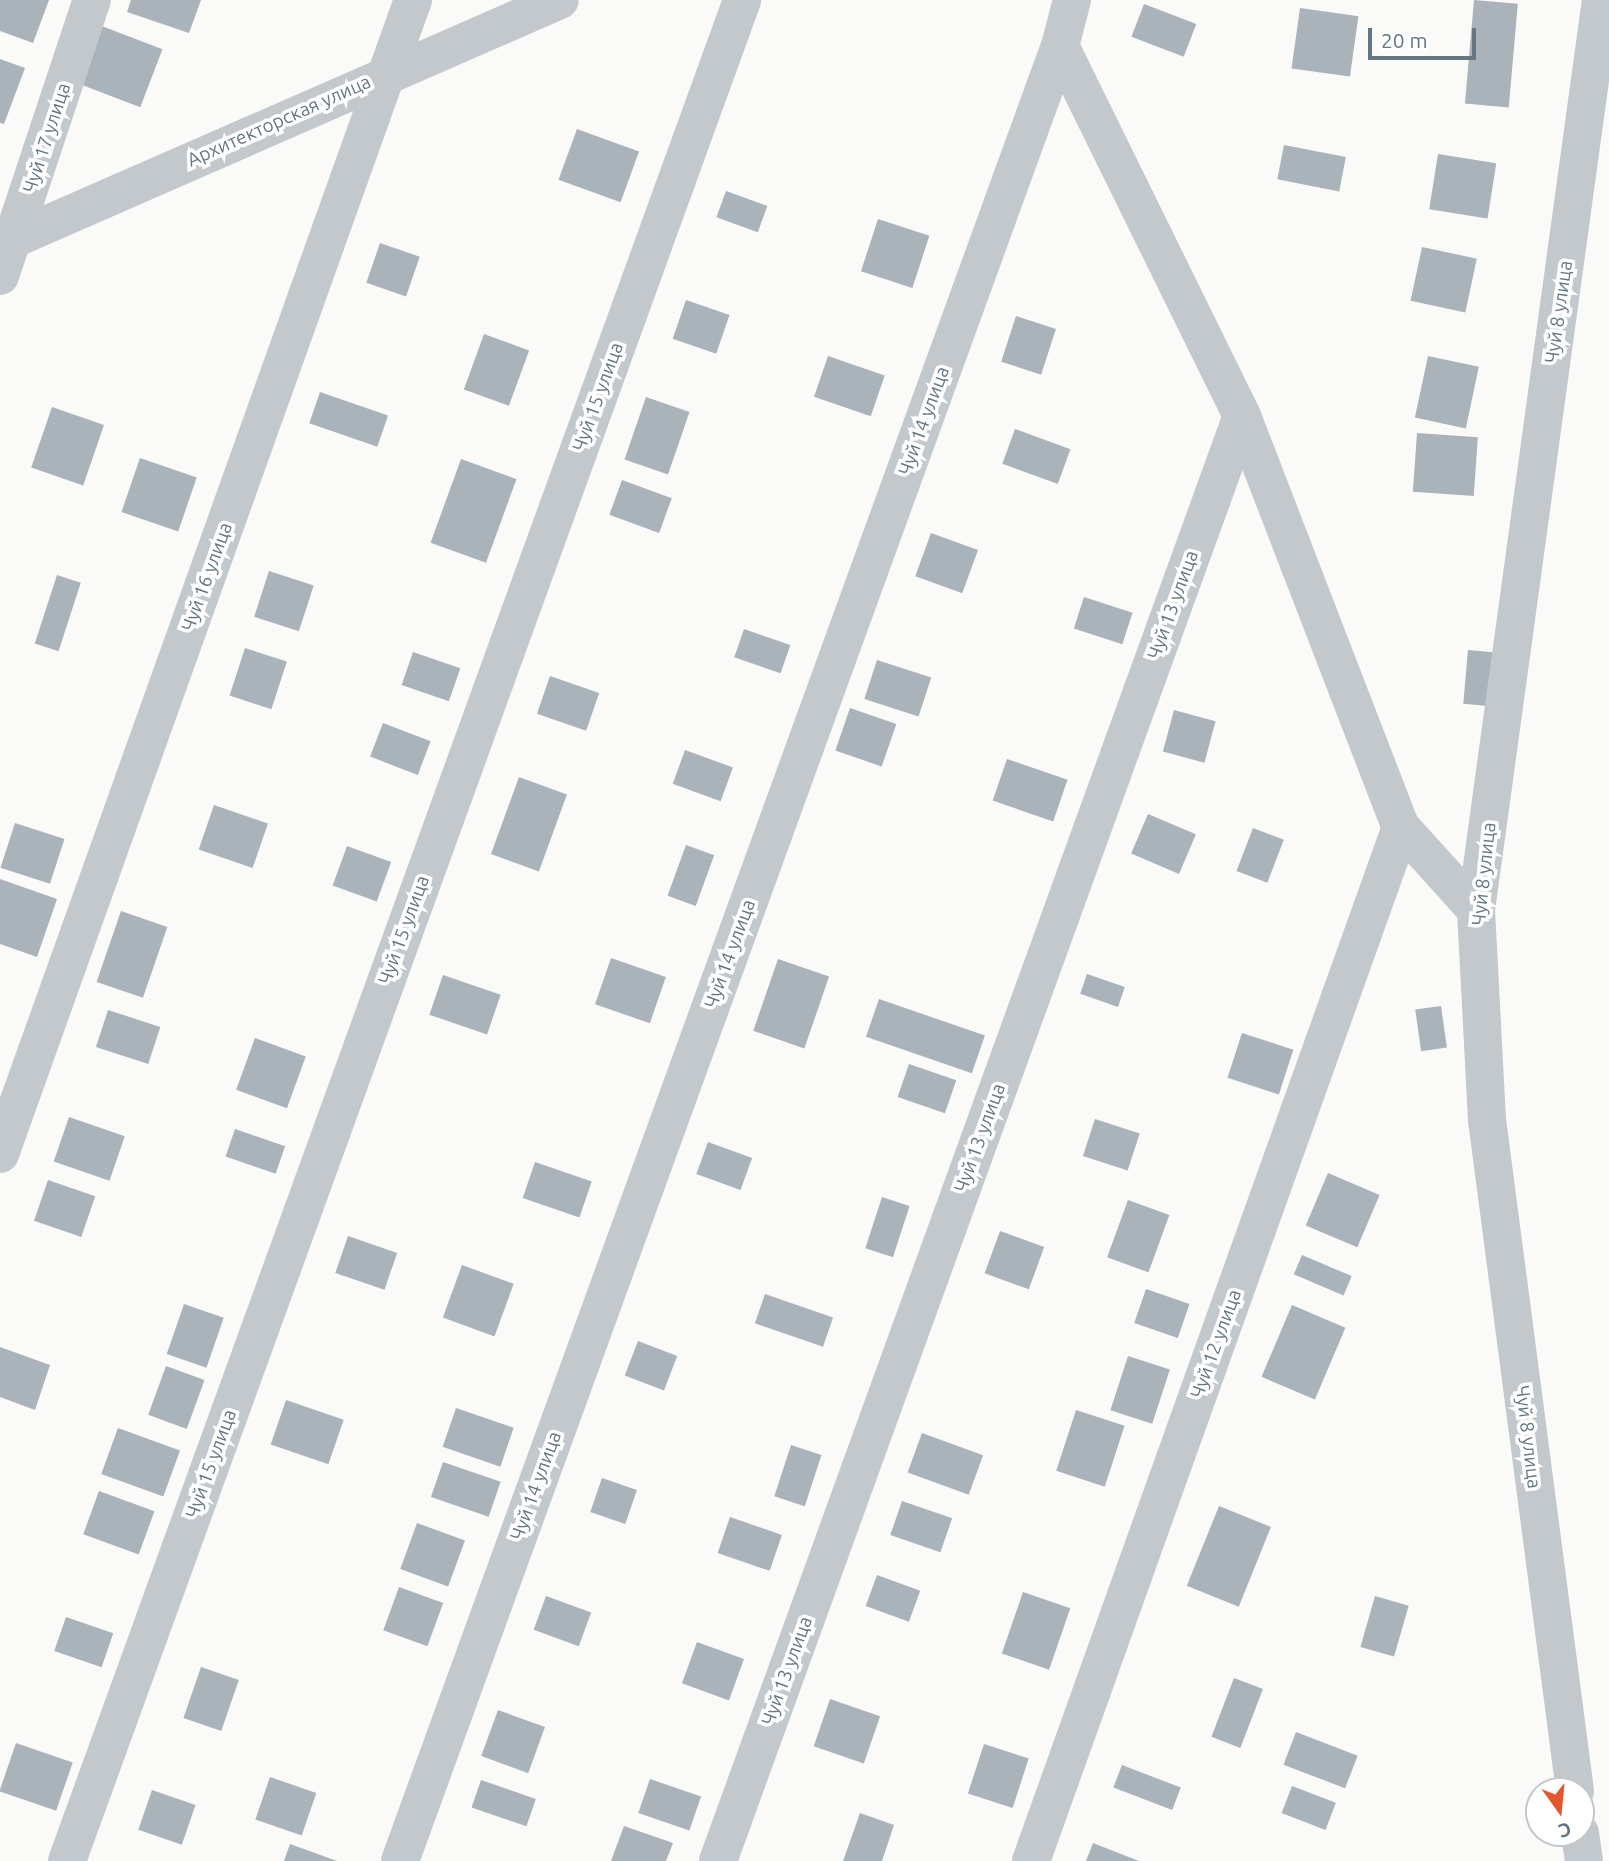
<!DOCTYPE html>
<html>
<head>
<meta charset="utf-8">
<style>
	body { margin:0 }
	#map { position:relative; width:1609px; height:1861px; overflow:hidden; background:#fafaf8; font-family:Ubuntu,sans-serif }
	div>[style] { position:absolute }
	.building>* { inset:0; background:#aab3b9; transform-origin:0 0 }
	.minor>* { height:38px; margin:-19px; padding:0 19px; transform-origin:19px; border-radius:19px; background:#c3c8cc }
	span { translate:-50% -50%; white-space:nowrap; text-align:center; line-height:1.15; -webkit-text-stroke:7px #fff; paint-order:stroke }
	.street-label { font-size:19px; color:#657683 }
	.north { position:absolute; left:1525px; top:1777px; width:70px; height:70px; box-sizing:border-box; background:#fff; border:2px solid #c1c8cd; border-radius:50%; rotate:165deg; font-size:19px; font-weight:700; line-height:28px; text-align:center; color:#657683 }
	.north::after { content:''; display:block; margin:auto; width:24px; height:32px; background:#e4572e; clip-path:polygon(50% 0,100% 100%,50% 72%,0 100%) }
	.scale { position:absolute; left:1368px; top:28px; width:108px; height:32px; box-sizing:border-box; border:4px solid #657683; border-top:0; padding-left:9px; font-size:21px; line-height:24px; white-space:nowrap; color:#657683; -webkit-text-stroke:5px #fff; paint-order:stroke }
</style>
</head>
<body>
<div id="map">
	<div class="building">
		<div style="clip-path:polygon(0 0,49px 0,33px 43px,0 31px)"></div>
		<div style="clip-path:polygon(131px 0,201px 0,189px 33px,127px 12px)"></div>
		<div style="left:1474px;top:0;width:44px;height:104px;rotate:5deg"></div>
		<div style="left:1144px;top:4px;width:56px;height:35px;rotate:21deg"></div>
		<div style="left:1300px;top:8px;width:59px;height:61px;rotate:8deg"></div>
		<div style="left:99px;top:25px;width:68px;height:62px;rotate:21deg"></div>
		<div style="clip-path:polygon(0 59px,25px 68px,4px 124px,0 123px)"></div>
		<div style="left:577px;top:129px;width:66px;height:54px;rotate:20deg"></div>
		<div style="left:1284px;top:145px;width:63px;height:35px;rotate:11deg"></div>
		<div style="left:1438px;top:154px;width:59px;height:56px;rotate:9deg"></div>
		<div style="left:726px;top:191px;width:44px;height:28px;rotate:20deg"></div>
		<div style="left:878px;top:219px;width:54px;height:55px;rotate:18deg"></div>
		<div style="left:380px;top:243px;width:42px;height:42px;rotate:19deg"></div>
		<div style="left:1422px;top:247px;width:56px;height:55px;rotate:12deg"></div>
		<div style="left:686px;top:300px;width:46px;height:41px;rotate:19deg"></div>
		<div style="left:1016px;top:316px;width:42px;height:48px;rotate:18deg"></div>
		<div style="left:484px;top:334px;width:48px;height:59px;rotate:20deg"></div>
		<div style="left:828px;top:356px;width:60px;height:43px;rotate:19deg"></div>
		<div style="left:1428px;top:356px;width:52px;height:63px;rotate:12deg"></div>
		<div style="left:320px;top:392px;width:72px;height:33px;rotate:19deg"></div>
		<div style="left:646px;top:397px;width:46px;height:66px;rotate:19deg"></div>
		<div style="left:52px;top:407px;width:55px;height:64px;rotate:19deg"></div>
		<div style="left:1015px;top:429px;width:59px;height:37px;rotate:20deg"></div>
		<div style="left:1417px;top:433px;width:61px;height:59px;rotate:4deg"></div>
		<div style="left:140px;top:458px;width:60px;height:57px;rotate:19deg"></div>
		<div style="left:461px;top:459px;width:59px;height:89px;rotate:20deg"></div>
		<div style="left:622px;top:480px;width:53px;height:37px;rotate:20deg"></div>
		<div style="left:931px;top:533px;width:50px;height:46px;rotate:20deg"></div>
		<div style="left:269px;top:571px;width:47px;height:48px;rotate:18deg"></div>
		<div style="left:57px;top:575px;width:25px;height:72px;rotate:18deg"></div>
		<div style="left:1084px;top:597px;width:51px;height:33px;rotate:18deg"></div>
		<div style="left:744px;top:629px;width:49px;height:30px;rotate:19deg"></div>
		<div style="left:245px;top:648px;width:44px;height:50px;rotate:18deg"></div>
		<div style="left:1468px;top:650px;width:25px;height:54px;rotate:5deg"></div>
		<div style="left:413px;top:652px;width:50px;height:35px;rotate:19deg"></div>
		<div style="left:877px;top:660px;width:57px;height:41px;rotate:18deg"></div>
		<div style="left:550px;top:676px;width:52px;height:40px;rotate:19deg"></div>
		<div style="left:850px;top:708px;width:49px;height:45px;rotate:19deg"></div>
		<div style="left:1174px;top:710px;width:43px;height:43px;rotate:15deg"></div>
		<div style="left:383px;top:723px;width:51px;height:36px;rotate:21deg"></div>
		<div style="left:685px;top:750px;width:51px;height:36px;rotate:20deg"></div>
		<div style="left:1007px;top:759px;width:64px;height:44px;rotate:19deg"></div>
		<div style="left:519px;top:777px;width:51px;height:82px;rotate:20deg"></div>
		<div style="left:214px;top:805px;width:57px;height:47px;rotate:19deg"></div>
		<div style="left:1148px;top:814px;width:52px;height:43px;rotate:23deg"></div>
		<div style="left:15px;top:823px;width:52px;height:47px;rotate:18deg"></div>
		<div style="left:1253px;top:828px;width:33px;height:46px;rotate:21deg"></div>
		<div style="left:686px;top:845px;width:30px;height:54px;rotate:20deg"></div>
		<div style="left:347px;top:846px;width:47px;height:42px;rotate:20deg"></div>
		<div style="clip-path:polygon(0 879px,57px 899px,37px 957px,0 944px)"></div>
		<div style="left:121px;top:911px;width:49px;height:75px;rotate:19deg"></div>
		<div style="left:611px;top:958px;width:58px;height:49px;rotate:19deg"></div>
		<div style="left:778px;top:959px;width:54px;height:76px;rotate:19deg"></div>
		<div style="left:1087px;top:974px;width:40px;height:21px;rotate:19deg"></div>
		<div style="left:443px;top:975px;width:61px;height:42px;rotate:19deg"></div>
		<div style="left:879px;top:999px;width:112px;height:40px;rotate:19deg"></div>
		<div style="left:1441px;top:1006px;width:42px;height:26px;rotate:82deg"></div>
		<div style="left:108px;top:1010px;width:55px;height:39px;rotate:18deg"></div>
		<div style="left:1242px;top:1033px;width:54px;height:47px;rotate:18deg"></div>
		<div style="left:255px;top:1038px;width:54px;height:55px;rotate:20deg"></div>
		<div style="left:909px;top:1064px;width:50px;height:35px;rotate:19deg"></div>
		<div style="left:69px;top:1117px;width:59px;height:47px;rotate:19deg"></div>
		<div style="left:1095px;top:1119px;width:47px;height:39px;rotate:18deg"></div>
		<div style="left:235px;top:1129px;width:53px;height:29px;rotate:19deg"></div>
		<div style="left:708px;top:1142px;width:47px;height:34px;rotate:20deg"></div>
		<div style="left:535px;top:1162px;width:60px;height:38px;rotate:19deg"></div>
		<div style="left:1328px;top:1173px;width:56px;height:57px;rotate:23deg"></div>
		<div style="left:48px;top:1180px;width:50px;height:43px;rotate:19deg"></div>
		<div style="left:882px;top:1197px;width:29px;height:54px;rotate:18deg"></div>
		<div style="left:1128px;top:1200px;width:44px;height:61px;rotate:20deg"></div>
		<div style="left:1000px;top:1231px;width:47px;height:45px;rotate:20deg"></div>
		<div style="left:348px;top:1236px;width:52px;height:39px;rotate:19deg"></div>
		<div style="left:1302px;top:1255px;width:54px;height:21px;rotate:23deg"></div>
		<div style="left:462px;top:1265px;width:55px;height:56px;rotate:20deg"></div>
		<div style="left:1146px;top:1289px;width:46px;height:36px;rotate:19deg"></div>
		<div style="left:765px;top:1294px;width:72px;height:31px;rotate:19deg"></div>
		<div style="left:184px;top:1304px;width:42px;height:53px;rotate:19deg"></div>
		<div style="left:1292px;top:1305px;width:58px;height:78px;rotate:23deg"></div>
		<div style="left:638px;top:1341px;width:42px;height:37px;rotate:21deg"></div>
		<div style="clip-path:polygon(0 1347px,50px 1365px,35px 1410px,0 1397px)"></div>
		<div style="left:1128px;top:1356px;width:44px;height:57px;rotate:18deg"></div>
		<div style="left:166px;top:1366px;width:41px;height:52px;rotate:20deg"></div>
		<div style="left:286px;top:1400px;width:61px;height:47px;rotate:19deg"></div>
		<div style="left:456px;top:1408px;width:61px;height:41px;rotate:19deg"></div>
		<div style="left:1076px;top:1410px;width:51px;height:64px;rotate:18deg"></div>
		<div style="left:118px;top:1428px;width:66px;height:49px;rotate:20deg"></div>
		<div style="left:922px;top:1433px;width:65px;height:42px;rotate:20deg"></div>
		<div style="left:791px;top:1445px;width:32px;height:54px;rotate:18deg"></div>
		<div style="left:443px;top:1462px;width:61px;height:37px;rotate:19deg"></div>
		<div style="left:602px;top:1478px;width:37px;height:36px;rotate:19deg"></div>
		<div style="left:99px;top:1491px;width:59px;height:46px;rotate:20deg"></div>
		<div style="left:902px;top:1501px;width:53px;height:36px;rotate:19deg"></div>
		<div style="left:1219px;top:1506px;width:56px;height:86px;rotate:22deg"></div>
		<div style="left:730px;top:1517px;width:55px;height:38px;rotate:19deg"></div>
		<div style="left:417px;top:1523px;width:51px;height:49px;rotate:20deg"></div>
		<div style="left:877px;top:1575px;width:46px;height:33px;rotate:20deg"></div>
		<div style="left:399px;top:1587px;width:47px;height:46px;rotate:20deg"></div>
		<div style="left:1023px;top:1592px;width:50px;height:65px;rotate:19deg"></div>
		<div style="left:546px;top:1596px;width:48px;height:36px;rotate:20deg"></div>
		<div style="left:1375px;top:1596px;width:35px;height:53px;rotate:16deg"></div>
		<div style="left:66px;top:1617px;width:50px;height:36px;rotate:19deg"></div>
		<div style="left:697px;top:1642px;width:50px;height:44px;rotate:20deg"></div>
		<div style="left:201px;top:1667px;width:40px;height:54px;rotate:19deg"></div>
		<div style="left:1234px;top:1678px;width:31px;height:63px;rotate:21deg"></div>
		<div style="left:830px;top:1699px;width:53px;height:50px;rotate:19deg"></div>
		<div style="left:498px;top:1710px;width:50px;height:49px;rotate:20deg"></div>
		<div style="left:1296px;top:1732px;width:66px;height:35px;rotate:21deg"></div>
		<div style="left:16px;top:1743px;width:60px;height:51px;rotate:19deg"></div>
		<div style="left:984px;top:1744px;width:47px;height:52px;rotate:18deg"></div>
		<div style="left:1122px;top:1765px;width:63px;height:24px;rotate:21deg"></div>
		<div style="left:270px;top:1777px;width:49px;height:45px;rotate:19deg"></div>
		<div style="left:650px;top:1779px;width:54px;height:36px;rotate:19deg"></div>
		<div style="left:481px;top:1780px;width:58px;height:29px;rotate:19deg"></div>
		<div style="left:1292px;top:1786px;width:47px;height:29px;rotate:21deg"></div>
		<div style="left:152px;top:1790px;width:46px;height:42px;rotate:19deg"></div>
		<div style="clip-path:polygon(860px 1813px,894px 1825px,882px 1861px,843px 1861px)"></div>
		<div style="clip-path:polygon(624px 1826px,673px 1843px,666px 1861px,611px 1861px)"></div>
		<div style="clip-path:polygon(1093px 1843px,1139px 1861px,1086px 1861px)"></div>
		<div style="clip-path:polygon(290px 1844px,337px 1861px,284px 1861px)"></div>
	</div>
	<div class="minor">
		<div style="left:1072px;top:0;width:48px;rotate:104.6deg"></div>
		<div style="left:1060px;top:46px;width:412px;rotate:63.8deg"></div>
		<div style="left:1242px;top:416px;width:441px;rotate:68.9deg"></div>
		<div style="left:1401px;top:827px;width:112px;rotate:47.9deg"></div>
		<div style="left:0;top:245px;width:611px;rotate:-23.63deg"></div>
		<div style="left:0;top:276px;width:291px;rotate:-71.6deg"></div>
		<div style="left:0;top:1154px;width:1226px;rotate:-70.31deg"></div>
		<div style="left:1575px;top:1791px;width:677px;rotate:-97.47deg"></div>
		<div style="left:1487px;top:1120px;width:210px;rotate:-93deg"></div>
		<div style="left:1476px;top:910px;width:919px;rotate:-82.18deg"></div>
		<div style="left:1580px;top:1833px;width:28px;rotate:82deg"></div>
		<div style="left:67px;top:1861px;width:1980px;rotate:-70.06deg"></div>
		<div style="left:400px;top:1861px;width:1931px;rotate:-70.02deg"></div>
		<div style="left:718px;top:1861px;width:1537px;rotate:-70.07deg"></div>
		<div style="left:1031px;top:1861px;width:1098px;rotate:-70.31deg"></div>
	</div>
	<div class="street-label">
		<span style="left:279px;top:121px;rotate:-24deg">Архитекторская улица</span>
		<span style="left:47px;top:138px;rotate:-72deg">Чуй 17 улица</span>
		<span style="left:1559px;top:312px;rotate:-82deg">Чуй 8 улица</span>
		<span style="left:598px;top:397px;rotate:-70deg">Чуй 15 улица</span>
		<span style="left:924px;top:421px;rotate:-70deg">Чуй 14 улица</span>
		<span style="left:207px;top:577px;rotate:-70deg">Чуй 16 улица</span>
		<span style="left:1173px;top:605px;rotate:-70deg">Чуй 13 улица</span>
		<span style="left:1484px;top:874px;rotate:-84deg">Чуй 8 улица</span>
		<span style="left:404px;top:930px;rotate:-70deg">Чуй 15 улица</span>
		<span style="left:730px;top:954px;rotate:-70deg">Чуй 14 улица</span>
		<span style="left:980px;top:1138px;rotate:-70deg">Чуй 13 улица</span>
		<span style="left:1216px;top:1344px;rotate:-70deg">Чуй 12 улица</span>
		<span style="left:1528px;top:1437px;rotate:83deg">Чуй 8 улица</span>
		<span style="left:211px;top:1464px;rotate:-70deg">Чуй 15 улица</span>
		<span style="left:536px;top:1486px;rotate:-70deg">Чуй 14 улица</span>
		<span style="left:787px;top:1671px;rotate:-70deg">Чуй 13 улица</span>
	</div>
	<div class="north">С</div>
	<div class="scale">20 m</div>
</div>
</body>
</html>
